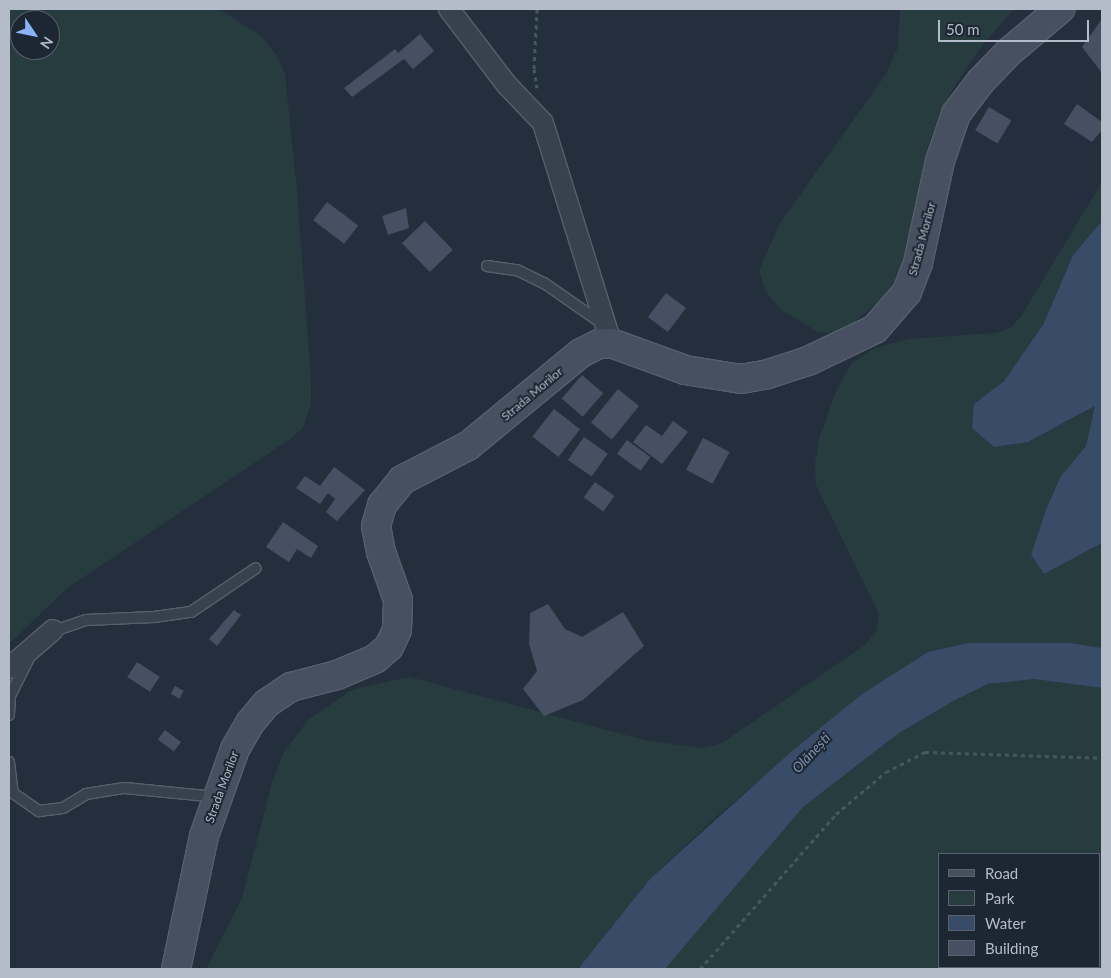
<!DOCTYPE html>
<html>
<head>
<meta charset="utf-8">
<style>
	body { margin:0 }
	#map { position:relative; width:1111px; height:978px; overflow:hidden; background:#242f3e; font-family:Lato,sans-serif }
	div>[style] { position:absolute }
	.green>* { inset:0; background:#263c3f }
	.water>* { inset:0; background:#394c67 }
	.building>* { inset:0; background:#455162; transform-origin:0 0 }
	.path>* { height:3px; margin-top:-1.5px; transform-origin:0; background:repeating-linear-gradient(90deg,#44595c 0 4px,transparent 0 8px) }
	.roads { filter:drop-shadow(1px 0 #565f6c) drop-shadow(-1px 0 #565f6c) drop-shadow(0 1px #565f6c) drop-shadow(0 -1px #565f6c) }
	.lane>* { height:10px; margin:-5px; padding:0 5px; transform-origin:5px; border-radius:5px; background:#38414e }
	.street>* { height:20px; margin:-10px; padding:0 10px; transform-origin:10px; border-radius:10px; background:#38414e }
	.secondary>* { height:28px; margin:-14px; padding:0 14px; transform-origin:14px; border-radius:14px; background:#465061 }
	span { translate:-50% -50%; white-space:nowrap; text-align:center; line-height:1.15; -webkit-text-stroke:4px #1d2633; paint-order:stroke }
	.street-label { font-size:12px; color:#b4bcc9 }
	.water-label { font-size:14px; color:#7c92b1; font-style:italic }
	.frame { position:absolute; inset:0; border:10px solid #b4bcc9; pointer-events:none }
	.legend { position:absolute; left:938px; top:853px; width:162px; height:115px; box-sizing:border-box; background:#1d2633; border:1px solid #59626f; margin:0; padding:6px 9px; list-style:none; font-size:15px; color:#b4bcc9 }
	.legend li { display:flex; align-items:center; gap:10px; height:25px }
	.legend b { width:25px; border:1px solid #59626f }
	.north { position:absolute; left:10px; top:10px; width:50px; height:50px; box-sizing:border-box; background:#1d2633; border:1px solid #59626f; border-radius:50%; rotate:124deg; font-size:14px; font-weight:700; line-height:20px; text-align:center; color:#b4bcc9 }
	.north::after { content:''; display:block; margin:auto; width:18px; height:22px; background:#8ab4f8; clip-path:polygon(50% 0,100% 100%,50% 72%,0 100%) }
	.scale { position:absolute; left:938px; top:20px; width:151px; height:22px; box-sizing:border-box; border:2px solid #b4bcc9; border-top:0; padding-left:6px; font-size:15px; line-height:18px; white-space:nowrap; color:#b4bcc9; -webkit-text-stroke:4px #1d2633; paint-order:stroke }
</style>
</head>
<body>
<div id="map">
	<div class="green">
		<div style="clip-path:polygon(evenodd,9px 9px,219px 9px,262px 37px,277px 56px,285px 74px,297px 191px,311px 380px,311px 404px,303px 428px,290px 439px,66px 589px,9px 644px,9px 9px,20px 20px,50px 20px,50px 50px,20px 50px,20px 20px)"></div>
		<div style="clip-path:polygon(900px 9px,1014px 9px,982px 46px,955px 85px,939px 116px,928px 146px,911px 251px,895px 281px,881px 300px,855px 321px,834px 333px,818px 332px,780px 309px,766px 292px,759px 270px,780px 223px,886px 74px,898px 47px)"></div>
		<div style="clip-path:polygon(1102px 182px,1102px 221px,1073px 255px,1043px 325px,1004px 381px,974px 404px,994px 447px,1028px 442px,1096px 406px,1086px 446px,1061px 476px,1047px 507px,1031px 555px,1044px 574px,1102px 543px,1102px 648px,1070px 643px,968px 643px,928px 652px,862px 694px,714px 819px,650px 879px,578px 969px,206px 969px,242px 898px,272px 783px,284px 752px,308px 720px,353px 689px,410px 677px,644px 740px,701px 748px,722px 743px,865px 645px,876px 632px,879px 614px,816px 485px,815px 464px,819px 439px,837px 389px,851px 364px,873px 349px,908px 339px,996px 333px,1011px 328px,1022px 315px)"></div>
		<div style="clip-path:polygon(evenodd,1034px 679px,1102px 688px,1102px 969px,665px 969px,803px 807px,899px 733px,955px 700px,988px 684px,1034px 679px,940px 854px,1100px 854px,1100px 967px,940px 967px,940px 854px)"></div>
	</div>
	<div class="water">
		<div style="clip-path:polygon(1102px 221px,1102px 543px,1044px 574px,1031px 555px,1047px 507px,1061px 476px,1086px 446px,1095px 406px,1028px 442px,994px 447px,972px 428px,974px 404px,1004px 381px,1043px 325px,1073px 255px)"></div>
		<div style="clip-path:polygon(968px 643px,1070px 643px,1102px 648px,1102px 688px,1034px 679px,988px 684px,955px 700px,899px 733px,803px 807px,665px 969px,578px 969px,650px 879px,792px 751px,862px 694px,928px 652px)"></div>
	</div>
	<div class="building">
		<div style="clip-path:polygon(1102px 19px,1102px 73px,1082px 47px)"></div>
		<div style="clip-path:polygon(420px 34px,434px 51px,413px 69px,404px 59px,352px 97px,344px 88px,395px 49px,398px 53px)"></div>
		<div style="clip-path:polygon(1077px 104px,1102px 122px,1102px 130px,1092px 142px,1064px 124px)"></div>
		<div style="left:989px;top:107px;width:26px;height:27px;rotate:31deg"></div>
		<div style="left:327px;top:202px;width:39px;height:23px;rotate:37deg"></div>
		<div style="clip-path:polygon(406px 208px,409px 228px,388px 235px,382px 216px)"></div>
		<div style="left:425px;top:221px;width:40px;height:32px;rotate:46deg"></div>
		<div style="left:666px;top:293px;width:25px;height:30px;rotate:37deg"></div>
		<div style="left:582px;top:375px;width:28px;height:31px;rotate:41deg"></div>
		<div style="left:618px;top:389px;width:27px;height:43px;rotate:39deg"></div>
		<div style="left:554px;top:409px;width:33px;height:35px;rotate:38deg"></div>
		<div style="clip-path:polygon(673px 421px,688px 432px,662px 464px,633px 442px,646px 425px,662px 436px)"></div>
		<div style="left:584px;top:437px;width:29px;height:28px;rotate:35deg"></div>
		<div style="left:703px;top:438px;width:30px;height:36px;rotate:28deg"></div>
		<div style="left:627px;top:440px;width:29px;height:17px;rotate:36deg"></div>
		<div style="clip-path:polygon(334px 467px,365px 490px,337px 521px,326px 512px,335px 499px,328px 493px,320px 504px,296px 488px,305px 476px,320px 486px)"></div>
		<div style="left:595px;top:482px;width:24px;height:19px;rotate:36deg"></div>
		<div style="clip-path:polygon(283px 522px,318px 546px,311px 558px,297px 549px,289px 562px,266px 547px)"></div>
		<div style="clip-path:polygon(548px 604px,565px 629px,582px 637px,623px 612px,644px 646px,583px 700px,544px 716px,523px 689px,537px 671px,529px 644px,530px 613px)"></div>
		<div style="clip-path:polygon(234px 610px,241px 615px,217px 646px,209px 639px)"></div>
		<div style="left:137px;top:662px;width:27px;height:18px;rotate:33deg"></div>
		<div style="left:175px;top:686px;width:10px;height:9px;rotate:29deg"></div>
		<div style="left:165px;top:730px;width:20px;height:12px;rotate:37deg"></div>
	</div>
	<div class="path">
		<div style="left:537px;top:9px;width:60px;rotate:92.9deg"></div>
		<div style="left:534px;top:69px;width:19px;rotate:81deg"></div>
		<div style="left:700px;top:969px;width:206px;rotate:-48.7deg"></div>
		<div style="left:836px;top:814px;width:65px;rotate:-40deg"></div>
		<div style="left:886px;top:772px;width:44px;rotate:-27.1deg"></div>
		<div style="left:925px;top:752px;width:177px;rotate:1.9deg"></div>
	</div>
	<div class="roads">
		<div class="lane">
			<div style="left:487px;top:266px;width:30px;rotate:8deg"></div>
			<div style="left:517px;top:270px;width:30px;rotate:26deg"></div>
			<div style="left:544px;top:283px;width:72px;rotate:34.8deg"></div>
			<div style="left:51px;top:632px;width:37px;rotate:-19deg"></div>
			<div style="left:86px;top:620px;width:68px;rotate:-2.5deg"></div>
			<div style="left:154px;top:617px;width:37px;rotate:-8deg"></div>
			<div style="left:191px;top:612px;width:78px;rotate:-34.1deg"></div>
			<div style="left:9px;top:715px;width:19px;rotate:-87deg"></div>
			<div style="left:10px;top:696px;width:42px;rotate:-63.4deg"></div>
			<div style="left:9px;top:762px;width:31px;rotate:83deg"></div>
			<div style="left:13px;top:793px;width:32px;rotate:35deg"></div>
			<div style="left:39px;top:811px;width:24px;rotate:-7deg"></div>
			<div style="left:63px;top:808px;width:27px;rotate:-31deg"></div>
			<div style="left:86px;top:794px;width:39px;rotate:-9deg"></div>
			<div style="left:125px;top:788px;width:91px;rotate:5.6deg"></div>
		</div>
		<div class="street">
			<div style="left:449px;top:9px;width:96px;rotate:52.7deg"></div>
			<div style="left:507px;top:85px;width:52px;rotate:46.5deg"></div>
			<div style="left:543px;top:123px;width:230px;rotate:72.8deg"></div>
			<div style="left:9px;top:668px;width:58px;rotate:-40.8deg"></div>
		</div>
		<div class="secondary">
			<div style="left:176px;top:969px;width:136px;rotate:-78.1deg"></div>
			<div style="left:204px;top:836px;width:92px;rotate:-70.4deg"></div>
			<div style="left:235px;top:749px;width:30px;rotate:-60deg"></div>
			<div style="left:250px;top:723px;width:26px;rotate:-50deg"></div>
			<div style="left:267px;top:703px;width:29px;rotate:-34deg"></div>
			<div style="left:291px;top:687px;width:48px;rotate:-14.6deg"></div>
			<div style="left:337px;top:675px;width:41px;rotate:-22.8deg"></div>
			<div style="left:375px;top:659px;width:18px;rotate:-41deg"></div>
			<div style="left:389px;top:647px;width:19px;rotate:-65deg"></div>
			<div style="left:397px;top:630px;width:30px;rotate:-88deg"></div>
			<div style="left:398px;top:600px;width:51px;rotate:-109.5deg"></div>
			<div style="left:381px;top:552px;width:26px;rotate:-101deg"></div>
			<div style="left:376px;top:526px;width:22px;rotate:-74deg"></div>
			<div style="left:382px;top:505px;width:32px;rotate:-51deg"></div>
			<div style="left:402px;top:480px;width:74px;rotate:-27.3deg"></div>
			<div style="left:468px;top:446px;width:146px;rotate:-39.5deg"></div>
			<div style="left:581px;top:353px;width:20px;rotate:-27deg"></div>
			<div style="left:599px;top:344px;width:12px;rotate:-5deg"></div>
			<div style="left:611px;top:343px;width:79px;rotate:20deg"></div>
			<div style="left:685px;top:370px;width:57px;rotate:9.1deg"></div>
			<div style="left:741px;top:379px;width:27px;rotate:-10deg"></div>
			<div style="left:768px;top:374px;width:42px;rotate:-18deg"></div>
			<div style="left:808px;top:361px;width:74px;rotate:-25.5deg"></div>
			<div style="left:875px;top:329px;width:49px;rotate:-49.1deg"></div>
			<div style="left:907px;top:292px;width:31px;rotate:-69deg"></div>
			<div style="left:918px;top:263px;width:104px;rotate:-77.8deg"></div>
			<div style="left:940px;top:161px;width:50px;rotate:-71.2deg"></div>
			<div style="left:956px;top:114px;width:41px;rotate:-52.9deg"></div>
			<div style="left:981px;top:81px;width:40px;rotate:-46deg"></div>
			<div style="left:1009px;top:52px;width:67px;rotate:-40.1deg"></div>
		</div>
	</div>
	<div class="street-label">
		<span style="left:922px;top:239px;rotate:-75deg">Strada Morilor</span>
		<span style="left:532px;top:394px;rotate:-40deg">Strada Morilor</span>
		<span style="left:222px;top:787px;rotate:-70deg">Strada Morilor</span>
	</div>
	<div class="water-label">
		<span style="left:811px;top:753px;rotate:-47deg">Olănești</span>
	</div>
	<div class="frame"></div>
	<ul class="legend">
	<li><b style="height:6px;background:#465061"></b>Road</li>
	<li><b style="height:14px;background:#263c3f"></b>Park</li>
	<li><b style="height:14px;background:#394c67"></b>Water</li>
	<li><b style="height:14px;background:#455162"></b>Building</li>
	</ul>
	<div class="north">N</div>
	<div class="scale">50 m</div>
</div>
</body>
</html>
